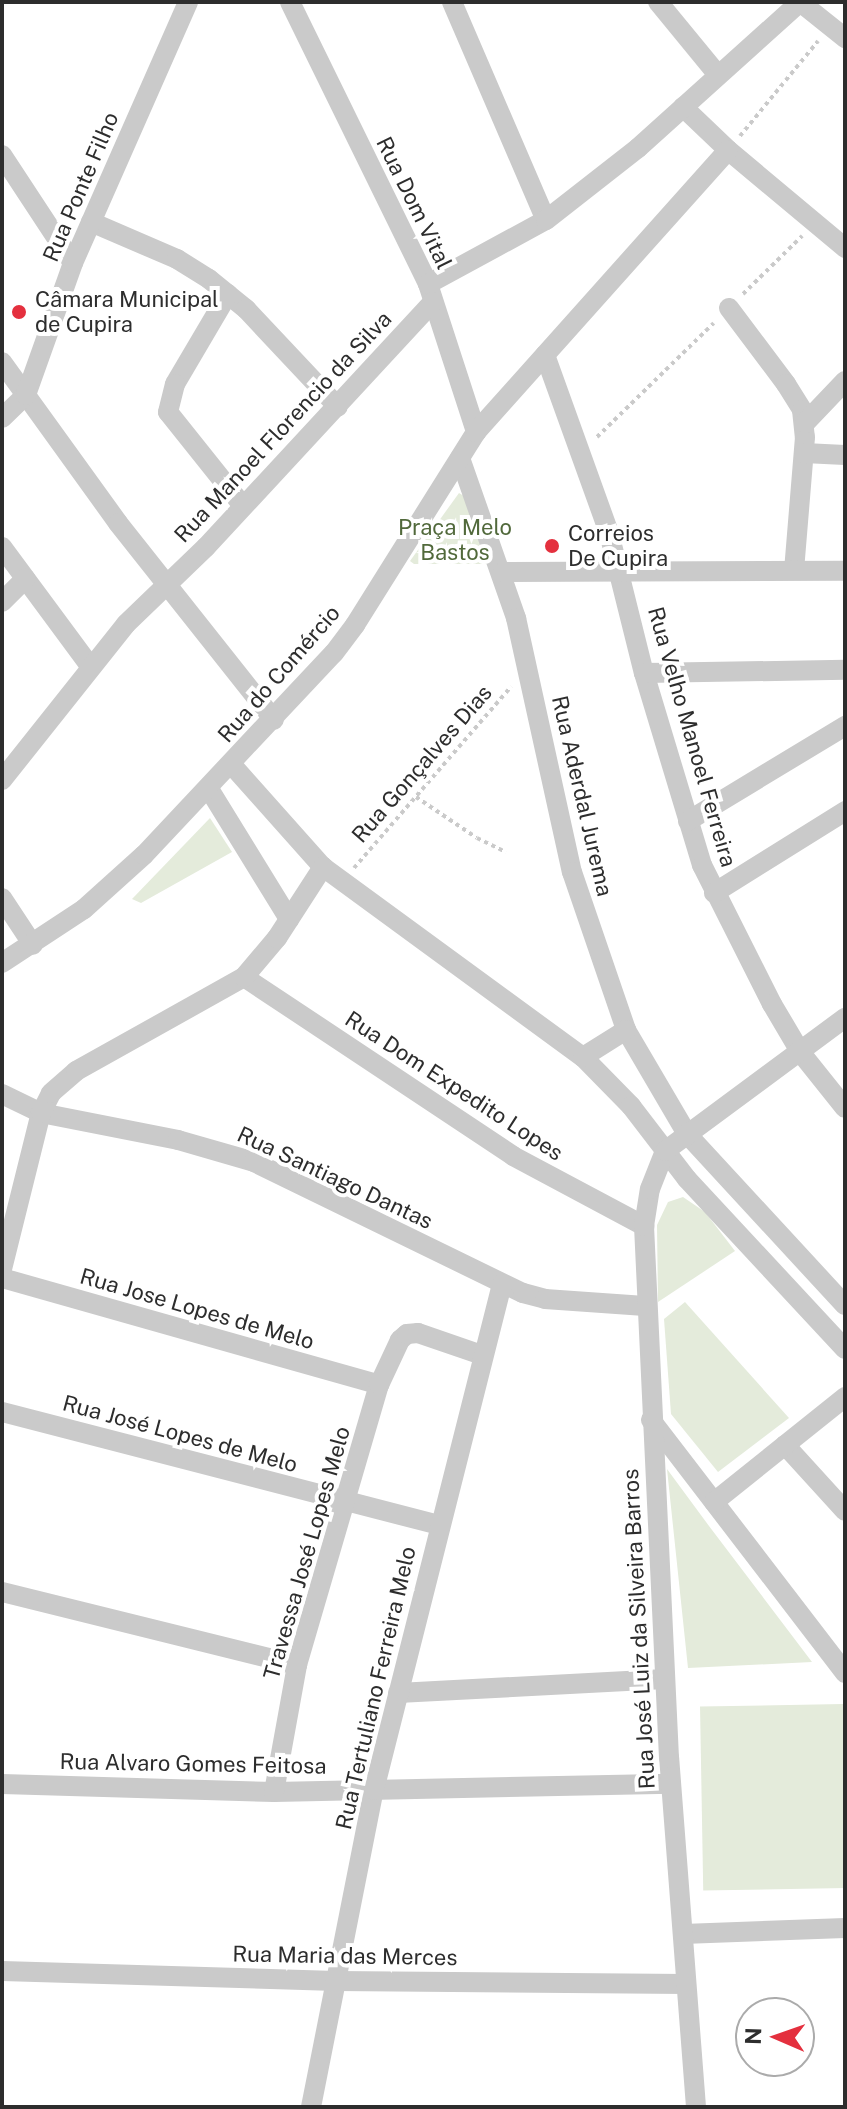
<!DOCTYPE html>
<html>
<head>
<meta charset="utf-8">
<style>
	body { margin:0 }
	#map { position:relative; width:847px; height:2109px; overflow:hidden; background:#fff; font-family:"Public Sans",sans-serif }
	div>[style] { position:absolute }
	.green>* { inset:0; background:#e4ebdb; transform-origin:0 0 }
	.path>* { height:4px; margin-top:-2px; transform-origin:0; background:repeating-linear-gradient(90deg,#cacaca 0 4px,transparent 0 8px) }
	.street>* { height:20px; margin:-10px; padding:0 10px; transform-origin:10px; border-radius:10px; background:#cacaca }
	.dots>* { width:22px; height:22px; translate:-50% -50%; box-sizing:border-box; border:4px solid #fff; border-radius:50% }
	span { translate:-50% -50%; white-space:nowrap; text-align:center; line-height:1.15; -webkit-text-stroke:8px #fff; paint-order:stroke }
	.street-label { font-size:22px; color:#2d2d2d }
	.poi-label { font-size:22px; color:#2d2d2d }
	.left { translate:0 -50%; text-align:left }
	.park-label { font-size:22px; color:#51693b }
	.frame { position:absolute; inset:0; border:4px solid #2d2d2d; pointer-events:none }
	.north { position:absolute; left:735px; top:1997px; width:80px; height:80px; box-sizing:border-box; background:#fff; border:2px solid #ababab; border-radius:50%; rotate:272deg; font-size:22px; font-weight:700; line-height:32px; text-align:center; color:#2d2d2d }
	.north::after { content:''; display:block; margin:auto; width:28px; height:36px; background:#e4303e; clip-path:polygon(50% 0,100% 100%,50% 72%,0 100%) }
</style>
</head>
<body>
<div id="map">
	<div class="green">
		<div style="clip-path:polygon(459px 493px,467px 498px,491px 564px,414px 564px,410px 561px)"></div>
		<div style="clip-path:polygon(210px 818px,232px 852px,141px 903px,132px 899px)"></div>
		<div style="clip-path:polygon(683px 1197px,705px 1212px,735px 1251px,658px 1302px,657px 1225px,668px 1202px)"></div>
		<div style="clip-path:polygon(685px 1302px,789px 1418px,718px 1472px,671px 1414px,664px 1319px)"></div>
		<div style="clip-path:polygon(667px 1469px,709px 1526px,812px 1662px,688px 1668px)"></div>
		<div style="left:843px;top:1704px;width:184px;height:143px;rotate:89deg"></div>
	</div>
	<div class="path">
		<div style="left:740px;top:136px;width:123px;rotate:-50.6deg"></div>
		<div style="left:743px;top:294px;width:83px;rotate:-44.5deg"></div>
		<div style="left:597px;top:437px;width:163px;rotate:-44.3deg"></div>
		<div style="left:416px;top:797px;width:73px;rotate:33.9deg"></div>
		<div style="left:477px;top:838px;width:32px;rotate:26deg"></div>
		<div style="left:354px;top:868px;width:240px;rotate:-49.1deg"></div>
	</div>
	<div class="street">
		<div style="left:290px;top:2px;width:314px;rotate:63.9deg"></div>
		<div style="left:428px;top:284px;width:156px;rotate:72deg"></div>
		<div style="left:452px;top:2px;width:237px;rotate:66.7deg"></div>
		<div style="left:658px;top:2px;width:94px;rotate:50.6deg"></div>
		<div style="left:800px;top:2px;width:58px;rotate:38.7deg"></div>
		<div style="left:683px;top:107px;width:62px;rotate:43.7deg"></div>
		<div style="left:728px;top:150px;width:153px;rotate:39.9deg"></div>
		<div style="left:2px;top:155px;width:129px;rotate:56.7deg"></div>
		<div style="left:91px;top:222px;width:94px;rotate:23.3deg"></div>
		<div style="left:177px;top:259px;width:38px;rotate:32deg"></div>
		<div style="left:209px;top:279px;width:48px;rotate:39deg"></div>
		<div style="left:246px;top:309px;width:134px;rotate:46.8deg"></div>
		<div style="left:428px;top:284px;width:134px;rotate:-28.5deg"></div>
		<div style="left:546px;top:220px;width:117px;rotate:-38deg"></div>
		<div style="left:638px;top:148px;width:218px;rotate:-42deg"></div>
		<div style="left:228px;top:294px;width:104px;rotate:120.5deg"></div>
		<div style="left:175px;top:384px;width:29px;rotate:104deg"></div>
		<div style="left:168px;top:412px;width:120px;rotate:51.4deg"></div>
		<div style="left:729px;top:308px;width:95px;rotate:53.1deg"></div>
		<div style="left:786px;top:384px;width:31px;rotate:58deg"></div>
		<div style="left:802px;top:410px;width:27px;rotate:84deg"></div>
		<div style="left:805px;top:437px;width:133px;rotate:94.7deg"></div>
		<div style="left:545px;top:355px;width:189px;rotate:70.2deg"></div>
		<div style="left:609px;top:533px;width:144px;rotate:76deg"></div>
		<div style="left:644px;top:673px;width:201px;rotate:73.2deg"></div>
		<div style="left:702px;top:865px;width:156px;rotate:63.3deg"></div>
		<div style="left:772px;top:1004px;width:57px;rotate:59.4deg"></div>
		<div style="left:801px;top:1053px;width:70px;rotate:51.3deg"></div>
		<div style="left:2px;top:362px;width:198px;rotate:54.2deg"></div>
		<div style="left:118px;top:523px;width:251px;rotate:51.6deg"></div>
		<div style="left:2px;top:418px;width:33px;rotate:-44deg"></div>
		<div style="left:26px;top:395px;width:140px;rotate:-70.4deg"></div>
		<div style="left:73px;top:263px;width:285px;rotate:-66.2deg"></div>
		<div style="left:805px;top:423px;width:58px;rotate:-46.4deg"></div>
		<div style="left:804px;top:453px;width:41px;rotate:2.8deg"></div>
		<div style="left:460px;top:458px;width:170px;rotate:70.7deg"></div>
		<div style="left:516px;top:618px;width:260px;rotate:77.6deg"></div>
		<div style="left:572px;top:872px;width:167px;rotate:71.1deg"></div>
		<div style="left:626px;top:1030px;width:121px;rotate:59.6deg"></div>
		<div style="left:687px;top:1134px;width:233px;rotate:47.3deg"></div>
		<div style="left:2px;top:547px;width:148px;rotate:53.5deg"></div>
		<div style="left:503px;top:572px;width:342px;rotate:-0.2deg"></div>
		<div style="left:2px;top:602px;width:33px;rotate:-45deg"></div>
		<div style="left:644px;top:673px;width:201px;rotate:-0.9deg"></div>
		<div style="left:232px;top:765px;width:137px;rotate:48.3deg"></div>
		<div style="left:323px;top:867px;width:322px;rotate:36.2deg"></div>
		<div style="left:583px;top:1057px;width:69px;rotate:45.6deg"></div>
		<div style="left:631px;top:1106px;width:92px;rotate:52.5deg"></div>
		<div style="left:687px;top:1179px;width:232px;rotate:47.1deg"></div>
		<div style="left:2px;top:780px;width:199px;rotate:-51.5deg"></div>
		<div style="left:126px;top:624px;width:111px;rotate:-43.9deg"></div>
		<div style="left:206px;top:547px;width:334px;rotate:-47.2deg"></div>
		<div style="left:209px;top:789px;width:153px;rotate:58.4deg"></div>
		<div style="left:688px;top:821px;width:184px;rotate:-31.2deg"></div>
		<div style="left:714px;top:893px;width:155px;rotate:-32deg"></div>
		<div style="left:2px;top:898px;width:56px;rotate:56.6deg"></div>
		<div style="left:2px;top:963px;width:98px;rotate:-33.4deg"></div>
		<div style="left:84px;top:909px;width:81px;rotate:-42deg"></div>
		<div style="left:144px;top:855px;width:277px;rotate:-46.8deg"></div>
		<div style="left:334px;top:653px;width:35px;rotate:-53deg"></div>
		<div style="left:355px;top:625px;width:228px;rotate:-57.9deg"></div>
		<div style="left:476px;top:432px;width:378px;rotate:-48.2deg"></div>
		<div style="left:244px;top:977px;width:323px;rotate:33.6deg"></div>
		<div style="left:513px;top:1156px;width:149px;rotate:28.1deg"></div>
		<div style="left:583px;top:1057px;width:51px;rotate:-32.1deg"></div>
		<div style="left:2px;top:1094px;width:43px;rotate:26deg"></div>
		<div style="left:41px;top:1113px;width:140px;rotate:11.1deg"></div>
		<div style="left:178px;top:1140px;width:79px;rotate:16.1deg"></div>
		<div style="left:254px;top:1162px;width:299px;rotate:26deg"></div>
		<div style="left:523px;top:1293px;width:23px;rotate:15deg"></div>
		<div style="left:545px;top:1299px;width:100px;rotate:4deg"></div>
		<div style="left:2px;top:1269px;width:161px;rotate:-76deg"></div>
		<div style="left:41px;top:1113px;width:22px;rotate:-63deg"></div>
		<div style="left:51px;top:1093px;width:33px;rotate:-41deg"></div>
		<div style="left:76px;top:1071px;width:193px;rotate:-29.2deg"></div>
		<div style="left:244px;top:977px;width:51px;rotate:-49.8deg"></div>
		<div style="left:277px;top:938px;width:85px;rotate:-57.1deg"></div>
		<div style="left:2px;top:1278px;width:392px;rotate:15.8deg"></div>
		<div style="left:2px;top:1412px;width:451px;rotate:14.5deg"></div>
		<div style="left:651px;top:1420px;width:319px;rotate:52.5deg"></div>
		<div style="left:785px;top:1445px;width:89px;rotate:47.7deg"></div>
		<div style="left:714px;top:1502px;width:168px;rotate:-38.7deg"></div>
		<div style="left:2px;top:1592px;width:304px;rotate:13.9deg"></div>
		<div style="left:398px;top:1693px;width:267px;rotate:-3deg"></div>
		<div style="left:2px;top:1784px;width:272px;rotate:1.7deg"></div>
		<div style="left:274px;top:1792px;width:397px;rotate:-1.2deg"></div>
		<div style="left:274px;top:1792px;width:129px;rotate:-79.7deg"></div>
		<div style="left:297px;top:1665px;width:292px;rotate:-73.7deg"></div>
		<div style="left:379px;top:1385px;width:50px;rotate:-65deg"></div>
		<div style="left:400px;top:1340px;width:9px;rotate:-41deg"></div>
		<div style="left:407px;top:1334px;width:11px;rotate:-5deg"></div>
		<div style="left:418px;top:1333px;width:68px;rotate:19deg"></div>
		<div style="left:683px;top:1934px;width:162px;rotate:-2.1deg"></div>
		<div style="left:2px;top:1971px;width:334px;rotate:1.7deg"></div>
		<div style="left:336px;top:1981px;width:350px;rotate:0.5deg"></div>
		<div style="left:311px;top:2107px;width:323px;rotate:-78.8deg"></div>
		<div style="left:374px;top:1790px;width:522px;rotate:-75.8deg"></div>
		<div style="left:696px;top:2107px;width:350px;rotate:-94.4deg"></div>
		<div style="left:669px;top:1758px;width:533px;rotate:-92.69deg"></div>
		<div style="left:644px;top:1226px;width:37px;rotate:-81deg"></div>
		<div style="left:650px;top:1189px;width:41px;rotate:-68.5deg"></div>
		<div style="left:665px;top:1151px;width:224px;rotate:-36.5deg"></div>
	</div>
	<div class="dots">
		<div style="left:19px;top:312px;background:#e4303e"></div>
		<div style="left:552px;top:546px;background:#e4303e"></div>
	</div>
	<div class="street-label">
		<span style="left:81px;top:187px;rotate:-67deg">Rua Ponte Filho</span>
		<span style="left:414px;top:203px;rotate:64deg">Rua Dom Vital</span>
		<span style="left:283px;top:427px;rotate:-47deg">Rua Manoel Florencio da Silva</span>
		<span style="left:279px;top:674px;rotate:-49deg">Rua do Comércio</span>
		<span style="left:692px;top:737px;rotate:74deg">Rua Velho Manoel Ferreira</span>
		<span style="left:422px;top:764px;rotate:-49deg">Rua Gonçalves Dias</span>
		<span style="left:582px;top:796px;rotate:77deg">Rua Aderdal Jurema</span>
		<span style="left:454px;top:1086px;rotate:33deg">Rua Dom Expedito Lopes</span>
		<span style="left:335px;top:1178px;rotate:25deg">Rua Santiago Dantas</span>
		<span style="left:197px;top:1309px;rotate:16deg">Rua Jose Lopes de Melo</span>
		<span style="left:180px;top:1434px;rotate:15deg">Rua José Lopes de Melo</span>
		<span style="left:307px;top:1553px;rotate:-74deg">Travessa José Lopes Melo</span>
		<span style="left:639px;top:1629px;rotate:-93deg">Rua José Luiz da Silveira Barros</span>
		<span style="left:376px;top:1688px;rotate:-77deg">Rua Tertuliano Ferreira Melo</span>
		<span style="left:193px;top:1764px;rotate:1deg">Rua Alvaro Gomes Feitosa</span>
		<span style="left:345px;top:1956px;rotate:1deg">Rua Maria das Merces</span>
	</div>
	<div class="poi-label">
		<span class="left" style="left:35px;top:312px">Câmara Municipal<br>de Cupira</span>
		<span class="left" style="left:568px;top:546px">Correios<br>De Cupira</span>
	</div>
	<div class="park-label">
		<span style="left:455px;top:540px">Praça Melo<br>Bastos</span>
	</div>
	<div class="frame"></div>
	<div class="north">N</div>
</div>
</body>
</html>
